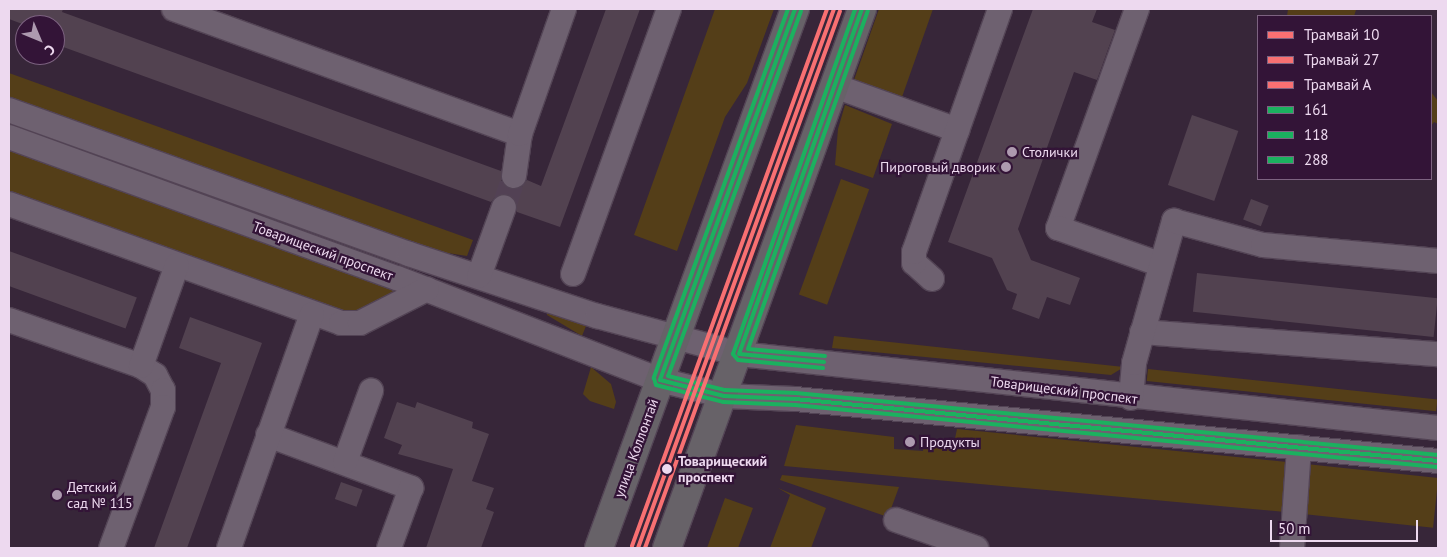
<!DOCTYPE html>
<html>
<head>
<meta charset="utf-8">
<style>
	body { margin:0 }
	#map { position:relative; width:1447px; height:557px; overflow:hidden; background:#372639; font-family:"PT Sans",sans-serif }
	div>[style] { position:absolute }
	.green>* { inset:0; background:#543e18; transform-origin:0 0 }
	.building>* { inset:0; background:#524250; transform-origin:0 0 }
	.minor-tunnel>* { height:24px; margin-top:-12px; transform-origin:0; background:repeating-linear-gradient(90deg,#524154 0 24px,transparent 0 36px) }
	.roads { filter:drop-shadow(1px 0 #534455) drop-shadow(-1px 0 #534455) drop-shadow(0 1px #534455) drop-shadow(0 -1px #534455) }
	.minor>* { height:24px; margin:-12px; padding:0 12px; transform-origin:12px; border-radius:12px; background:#6e6170 }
	.major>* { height:28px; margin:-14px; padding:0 14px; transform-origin:14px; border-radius:14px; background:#676268 }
	.bus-1>* { height:4px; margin:-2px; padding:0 2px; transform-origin:2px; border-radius:2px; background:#1bb15f }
	.bus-2>* { height:4px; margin:-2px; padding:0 2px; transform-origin:2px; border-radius:2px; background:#1bb15f }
	.bus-3>* { height:4px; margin:-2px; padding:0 2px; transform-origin:2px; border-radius:2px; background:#1bb15f }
	.tram-1>* { height:4px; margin:-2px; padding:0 2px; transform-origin:2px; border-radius:2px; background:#f87072 }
	.tram-2>* { height:4px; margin:-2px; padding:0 2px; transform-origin:2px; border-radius:2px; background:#f87072 }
	.tram-3>* { height:4px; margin:-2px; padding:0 2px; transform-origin:2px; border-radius:2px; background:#f87072 }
	.dots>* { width:14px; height:14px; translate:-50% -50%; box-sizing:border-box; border:2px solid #331437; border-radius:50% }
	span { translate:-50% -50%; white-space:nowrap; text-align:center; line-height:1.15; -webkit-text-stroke:4.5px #331437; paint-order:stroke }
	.poi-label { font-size:14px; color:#edd9ef }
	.left { translate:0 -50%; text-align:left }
	.right { translate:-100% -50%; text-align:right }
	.street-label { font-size:14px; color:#edd9ef }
	.stop-label { font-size:14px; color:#edd9ef; font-weight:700 }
	.frame { position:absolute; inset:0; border:10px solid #edd9ef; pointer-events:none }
	.legend { position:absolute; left:1257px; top:15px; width:175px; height:165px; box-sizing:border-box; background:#331437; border:1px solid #7d6381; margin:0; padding:6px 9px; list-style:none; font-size:15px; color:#edd9ef }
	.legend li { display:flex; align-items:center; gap:10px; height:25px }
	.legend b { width:25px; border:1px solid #7d6381 }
	.north { position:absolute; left:15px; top:15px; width:50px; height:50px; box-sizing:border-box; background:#331437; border:1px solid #7d6381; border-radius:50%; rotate:135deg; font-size:14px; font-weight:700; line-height:20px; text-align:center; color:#edd9ef }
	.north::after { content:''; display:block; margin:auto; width:18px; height:22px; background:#ad9aaf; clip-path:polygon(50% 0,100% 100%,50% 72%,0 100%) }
	.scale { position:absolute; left:1270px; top:520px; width:148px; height:22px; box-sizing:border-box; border:2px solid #edd9ef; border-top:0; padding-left:6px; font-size:15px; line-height:18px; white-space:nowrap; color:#edd9ef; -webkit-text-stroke:4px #331437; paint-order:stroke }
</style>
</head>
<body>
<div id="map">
	<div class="green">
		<div style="clip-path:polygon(715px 9px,774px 9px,747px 83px,725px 117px,677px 251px,634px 235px)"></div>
		<div style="clip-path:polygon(879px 9px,933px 9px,902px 97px,854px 80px)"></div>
		<div style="clip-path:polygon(1288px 9px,1309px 9px,1356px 10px,1354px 16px,1287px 16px)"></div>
		<div style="clip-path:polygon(9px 73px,473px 240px,467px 256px,422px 249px,9px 100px)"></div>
		<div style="clip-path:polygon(1431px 92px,1438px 101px,1438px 124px,1434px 122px,1431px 126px)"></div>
		<div style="clip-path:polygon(845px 105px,892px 124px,873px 178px,835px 165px,838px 129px)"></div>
		<div style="clip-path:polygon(9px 146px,400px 292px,369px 310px,349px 313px,9px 191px)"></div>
		<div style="left:841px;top:179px;width:30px;height:123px;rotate:20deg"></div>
		<div style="clip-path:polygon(547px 312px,586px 326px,582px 336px,547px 315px)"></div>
		<div style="clip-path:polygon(834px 336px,1124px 367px,1111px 375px,832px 348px)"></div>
		<div style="clip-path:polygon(591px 367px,611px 384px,616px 402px,614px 409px,590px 401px,583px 394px)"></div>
		<div style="left:1148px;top:369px;width:291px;height:12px;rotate:6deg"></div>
		<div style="clip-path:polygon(796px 425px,894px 437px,894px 449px,923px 451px,924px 439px,954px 443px,957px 429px,1287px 462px,1285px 512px,784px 466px)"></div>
		<div style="left:1306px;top:464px;width:133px;height:50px;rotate:6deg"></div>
		<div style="clip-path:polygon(782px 475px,899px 487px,888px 517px,780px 480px)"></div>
		<div style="clip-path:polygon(778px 488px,826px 508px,811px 548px,770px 548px,790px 495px)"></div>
		<div style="clip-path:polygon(725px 498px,753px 508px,738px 548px,707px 548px)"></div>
	</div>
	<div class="building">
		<div style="clip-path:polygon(9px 9px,63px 9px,62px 12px,501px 171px,501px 182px,513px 190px,520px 189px,527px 180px,541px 186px,606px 9px,640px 9px,560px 227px,517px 212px,515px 199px,508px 194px,496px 196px,491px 202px,55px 44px,55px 25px,25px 25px,9px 19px)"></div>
		<div style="clip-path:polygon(1033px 9px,1097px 9px,1092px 22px,1115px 30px,1097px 80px,1074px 72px,1018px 229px,1031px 260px,1080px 278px,1070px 305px,1047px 297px,1039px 319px,1012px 309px,1017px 294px,1007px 290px,992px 258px,948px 242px)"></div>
		<div style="left:1192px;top:115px;width:49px;height:74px;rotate:19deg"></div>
		<div style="left:1251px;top:199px;width:19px;height:22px;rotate:21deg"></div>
		<div style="left:9px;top:251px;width:136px;height:33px;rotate:20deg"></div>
		<div style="left:1197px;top:273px;width:242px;height:39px;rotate:6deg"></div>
		<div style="clip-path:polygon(190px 317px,262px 343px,187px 548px,154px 548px,221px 363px,179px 348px)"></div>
		<div style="clip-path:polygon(397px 402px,415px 408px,417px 402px,473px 422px,472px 428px,489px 434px,472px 481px,494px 488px,486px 509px,494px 512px,481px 548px,426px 548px,453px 469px,398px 454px,402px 445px,384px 438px)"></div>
		<div style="left:341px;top:482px;width:23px;height:18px;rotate:20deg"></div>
	</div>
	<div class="minor-tunnel">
		<div style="left:504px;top:207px;width:33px;rotate:-72deg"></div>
	</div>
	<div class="roads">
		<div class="minor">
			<div style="left:174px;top:9px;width:368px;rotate:19.9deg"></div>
			<div style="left:1137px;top:9px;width:233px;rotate:109.8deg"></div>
			<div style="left:1058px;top:228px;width:107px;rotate:19.6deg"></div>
			<div style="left:835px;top:86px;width:130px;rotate:19.8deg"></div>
			<div style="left:9px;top:110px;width:425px;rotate:19.8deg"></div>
			<div style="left:409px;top:254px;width:198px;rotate:18.3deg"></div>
			<div style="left:597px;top:316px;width:147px;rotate:15deg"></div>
			<div style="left:739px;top:354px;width:703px;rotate:6.04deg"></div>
			<div style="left:9px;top:137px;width:413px;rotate:20deg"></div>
			<div style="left:397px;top:278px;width:282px;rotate:21.2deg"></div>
			<div style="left:660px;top:380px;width:66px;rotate:14deg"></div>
			<div style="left:724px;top:396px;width:71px;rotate:2.4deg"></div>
			<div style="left:795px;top:399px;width:646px;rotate:5.51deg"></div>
			<div style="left:514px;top:176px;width:42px;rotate:-81.9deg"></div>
			<div style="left:520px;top:134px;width:133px;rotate:-70.6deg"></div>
			<div style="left:9px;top:204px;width:353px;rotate:19.7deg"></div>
			<div style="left:341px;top:323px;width:19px"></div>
			<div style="left:360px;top:323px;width:75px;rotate:-26.9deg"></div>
			<div style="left:573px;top:274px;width:282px;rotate:-70.1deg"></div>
			<div style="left:479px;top:276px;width:73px;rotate:-70.1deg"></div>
			<div style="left:932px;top:279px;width:24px;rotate:-138deg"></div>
			<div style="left:914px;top:263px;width:11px;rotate:-90deg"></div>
			<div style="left:914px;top:252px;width:258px;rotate:-70.5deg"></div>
			<div style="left:9px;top:320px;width:140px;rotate:19.2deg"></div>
			<div style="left:141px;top:366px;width:17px;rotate:33deg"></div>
			<div style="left:155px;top:375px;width:17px;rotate:62deg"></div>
			<div style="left:163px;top:390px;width:17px;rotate:90deg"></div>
			<div style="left:163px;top:407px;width:150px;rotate:110.2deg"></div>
			<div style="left:1142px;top:332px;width:297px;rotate:4.3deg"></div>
			<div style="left:141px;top:366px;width:107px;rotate:-70.4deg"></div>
			<div style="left:1131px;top:398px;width:35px;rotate:-85deg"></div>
			<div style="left:1134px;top:363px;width:148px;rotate:-74.3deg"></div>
			<div style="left:1174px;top:221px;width:92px;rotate:15.1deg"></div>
			<div style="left:1263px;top:245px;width:176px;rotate:5.2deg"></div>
			<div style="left:268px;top:435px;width:153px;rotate:20.3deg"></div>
			<div style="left:411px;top:488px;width:64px;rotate:110.1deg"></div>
			<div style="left:345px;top:462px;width:76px;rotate:-69.9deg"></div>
			<div style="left:896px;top:520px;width:85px;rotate:19.3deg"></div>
			<div style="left:229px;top:548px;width:248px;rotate:-70.5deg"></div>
			<div style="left:1292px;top:548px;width:101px;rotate:-86deg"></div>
		</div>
		<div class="major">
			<div style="left:599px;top:548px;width:574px;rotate:-70.02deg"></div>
			<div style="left:667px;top:548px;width:573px;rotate:-70.11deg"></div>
		</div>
	</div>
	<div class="bus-1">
		<div style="left:795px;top:9px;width:395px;rotate:110deg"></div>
		<div style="left:660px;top:380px;width:66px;rotate:14deg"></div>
		<div style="left:724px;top:396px;width:71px;rotate:2.4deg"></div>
		<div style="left:795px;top:399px;width:646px;rotate:5.51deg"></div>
		<div style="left:824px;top:362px;width:85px;rotate:-174.6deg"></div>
		<div style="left:739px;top:354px;width:366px;rotate:-70.4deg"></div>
	</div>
	<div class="bus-2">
		<div style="left:788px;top:9px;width:393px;rotate:110deg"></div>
		<div style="left:654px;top:378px;width:7px;rotate:74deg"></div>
		<div style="left:656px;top:385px;width:69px;rotate:14.2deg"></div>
		<div style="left:723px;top:402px;width:72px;rotate:2.4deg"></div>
		<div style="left:795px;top:405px;width:645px;rotate:5.52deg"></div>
		<div style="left:825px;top:356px;width:77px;rotate:-174.8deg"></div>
		<div style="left:748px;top:349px;width:359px;rotate:-70.5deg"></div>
	</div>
	<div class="bus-3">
		<div style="left:801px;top:11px;width:388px;rotate:110deg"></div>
		<div style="left:668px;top:376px;width:59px;rotate:13.8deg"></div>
		<div style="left:725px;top:390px;width:71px;rotate:2.4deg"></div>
		<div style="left:796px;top:393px;width:645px;rotate:5.52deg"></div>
		<div style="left:823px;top:368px;width:85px;rotate:-174.6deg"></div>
		<div style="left:738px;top:360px;width:8px;rotate:-130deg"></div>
		<div style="left:733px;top:354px;width:366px;rotate:-70.5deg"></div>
	</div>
	<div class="tram-1">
		<div style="left:638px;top:548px;width:574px;rotate:-70.02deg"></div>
	</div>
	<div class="tram-2">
		<div style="left:645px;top:548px;width:571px;rotate:-70.04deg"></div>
	</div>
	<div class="tram-3">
		<div style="left:632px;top:546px;width:571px;rotate:-70.04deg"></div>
	</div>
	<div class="dots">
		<div style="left:1012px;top:152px;background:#ad9aaf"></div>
		<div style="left:1006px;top:167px;background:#ad9aaf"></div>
		<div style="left:910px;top:442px;background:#ad9aaf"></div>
		<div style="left:667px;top:469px;background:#edd9ef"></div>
		<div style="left:57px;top:495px;background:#ad9aaf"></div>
	</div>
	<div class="poi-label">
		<span class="left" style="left:1022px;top:152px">Столички</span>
		<span class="right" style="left:996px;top:167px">Пироговый дворик</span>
		<span class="left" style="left:920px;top:442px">Продукты</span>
		<span class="left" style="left:67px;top:495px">Детский<br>сад № 115</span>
	</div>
	<div class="street-label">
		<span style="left:323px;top:251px;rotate:20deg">Товарищеский проспект</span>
		<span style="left:1064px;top:390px;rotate:7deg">Товарищеский проспект</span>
		<span style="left:636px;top:448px;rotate:-70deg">улица Коллонтай</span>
	</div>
	<div class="stop-label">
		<span class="left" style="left:678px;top:469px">Товарищеский<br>проспект</span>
	</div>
	<div class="frame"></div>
	<ul class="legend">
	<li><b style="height:6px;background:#f87072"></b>Трамвай 10</li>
	<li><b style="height:6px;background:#f87072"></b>Трамвай 27</li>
	<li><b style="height:6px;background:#f87072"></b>Трамвай А</li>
	<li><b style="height:6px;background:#1bb15f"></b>161</li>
	<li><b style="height:6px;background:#1bb15f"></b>118</li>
	<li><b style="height:6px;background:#1bb15f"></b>288</li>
	</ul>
	<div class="north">С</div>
	<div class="scale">50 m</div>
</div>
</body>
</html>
